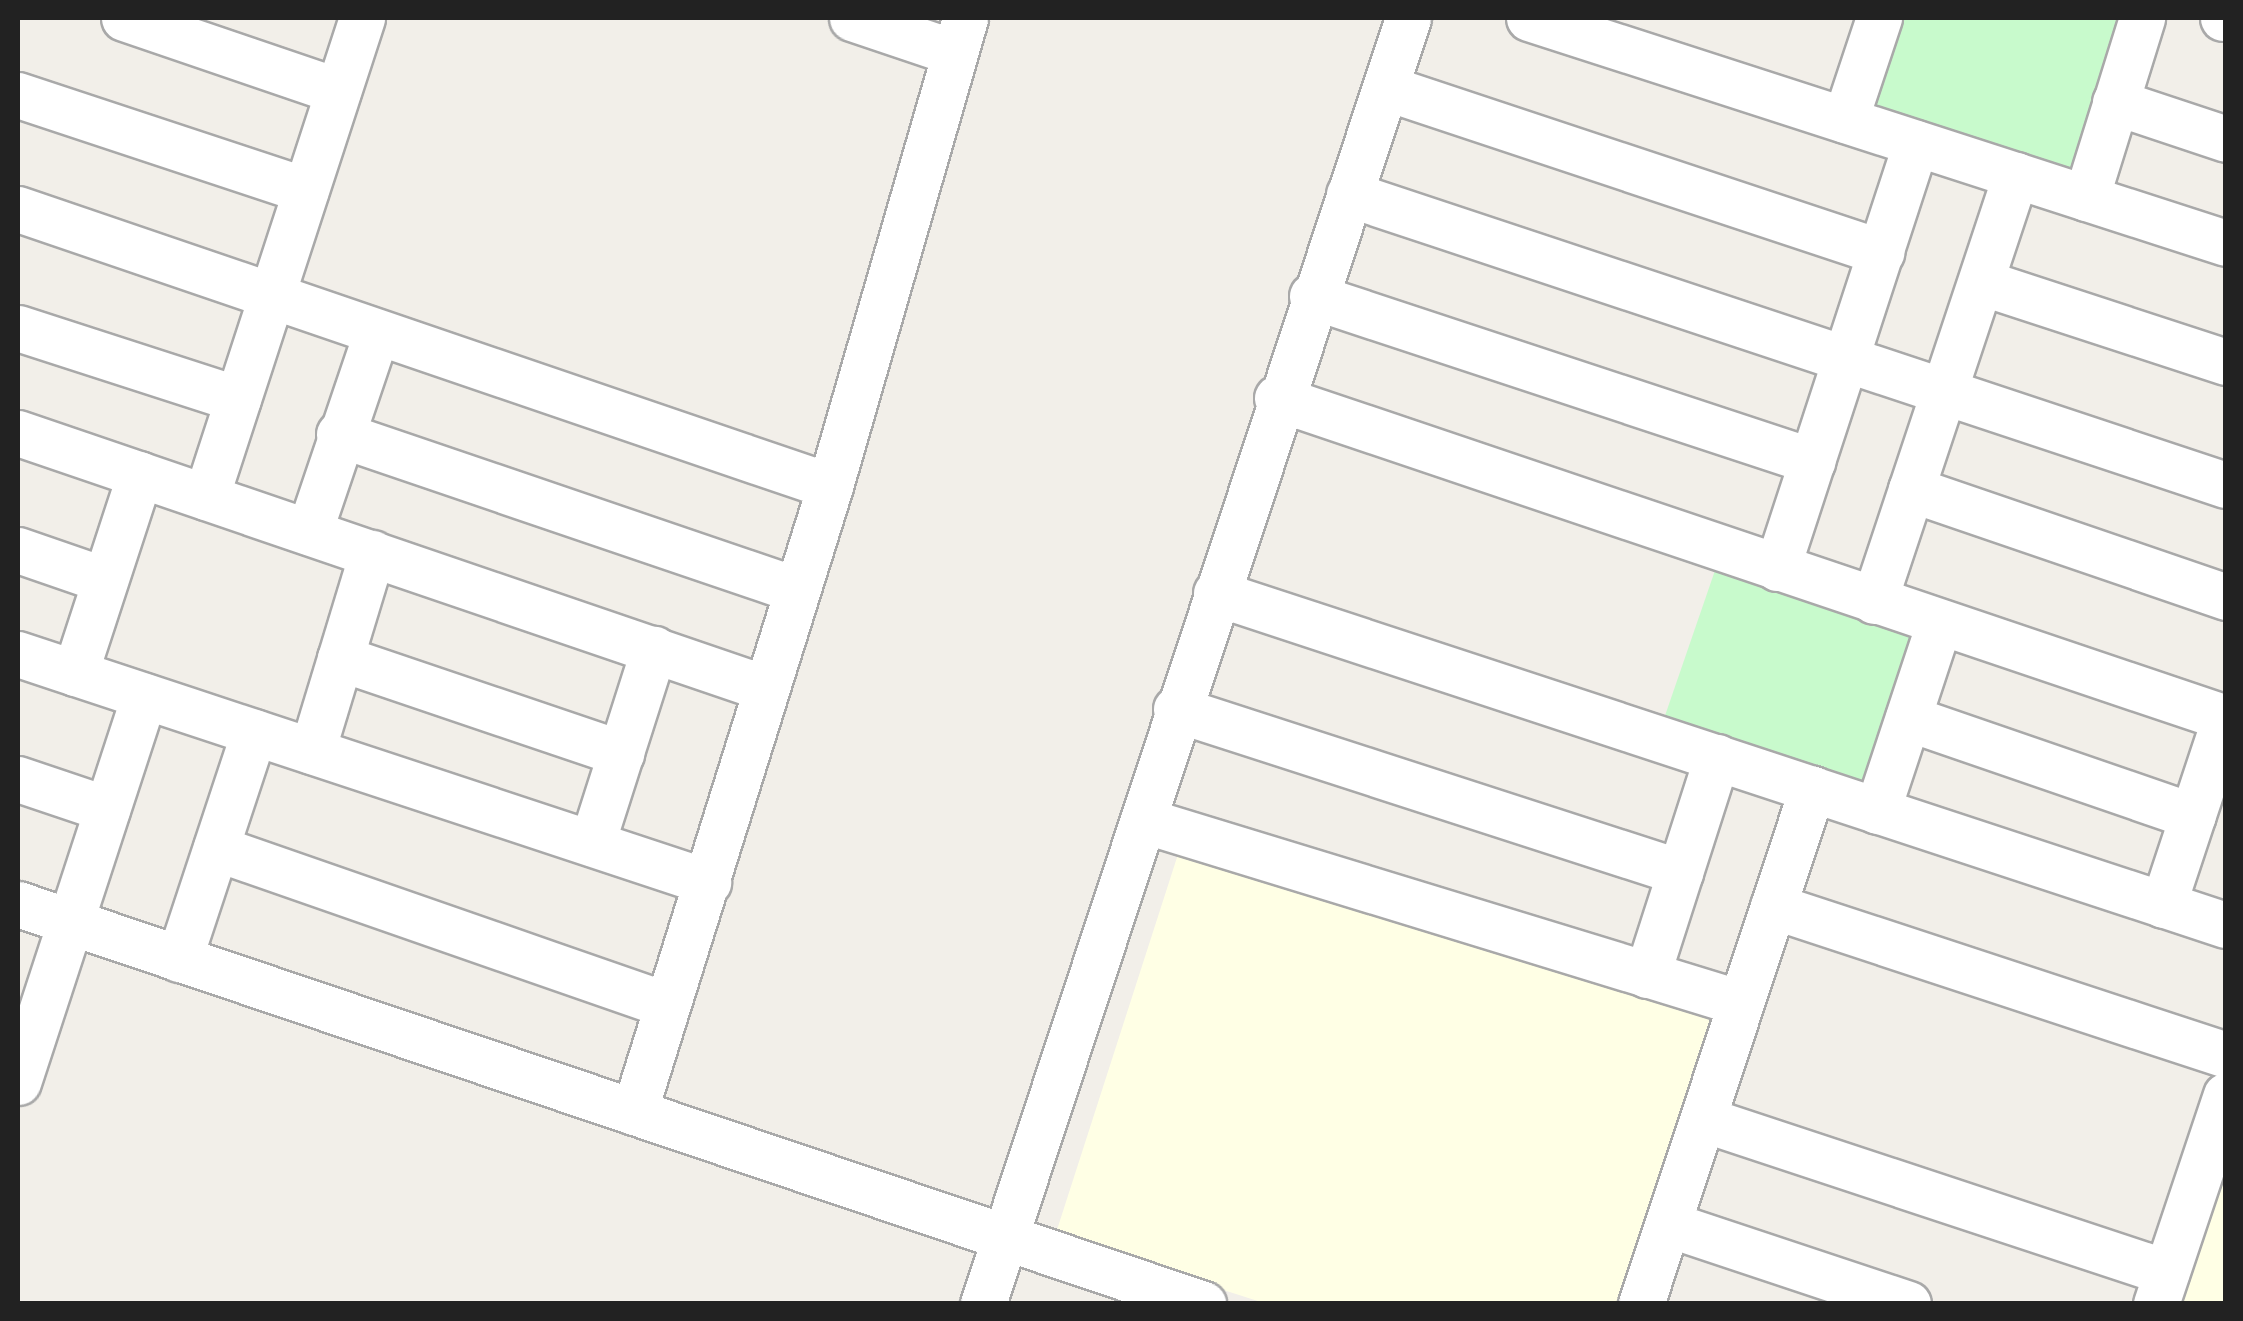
<!DOCTYPE html>
<html>
<head>
<meta charset="utf-8">
<style>
	body { margin:0 }
	#map { position:relative; width:2243px; height:1321px; overflow:hidden; background:#f2efe9; font-family:"Golos Text",sans-serif }
	div>[style] { position:absolute }
	.education>* { inset:0; background:#ffffe5 }
	.park>* { inset:0; background:#c8facc; transform-origin:0 0 }
	.roads { filter:drop-shadow(2px 0 #a9a9a9) drop-shadow(-2px 0 #a9a9a9) drop-shadow(0 2px #a9a9a9) drop-shadow(0 -2px #a9a9a9) }
	.street>* { height:45px; margin:-22.5px; padding:0 22.5px; transform-origin:22.5px; border-radius:22.5px; background:#fff }
	span { translate:-50% -50%; white-space:nowrap; text-align:center; line-height:1.15; -webkit-text-stroke:9px #fff; paint-order:stroke }
	.frame { position:absolute; inset:0; border:20px solid #222; pointer-events:none }
</style>
</head>
<body>
<div id="map">
	<div class="education">
		<div style="clip-path:polygon(1181px 845px,1715px 1018px,1622px 1303px,1264px 1303px,1055px 1236px)"></div>
		<div style="clip-path:polygon(2215px 1181px,2225px 1184px,2225px 1303px,2174px 1304px)"></div>
	</div>
	<div class="park">
		<div style="clip-path:polygon(1894px 18px,2126px 18px,2074px 176px,1865px 107px)"></div>
		<div style="left:1721px;top:553px;width:220px;height:180px;rotate:19deg"></div>
	</div>
	<div class="roads">
		<div class="street">
			<div style="left:124px;top:18px;width:226px;rotate:18.8deg"></div>
			<div style="left:852px;top:18px;width:107px;rotate:18.6deg"></div>
			<div style="left:1529px;top:18px;width:732px;rotate:17.89deg"></div>
			<div style="left:2223px;top:18px;width:3px"></div>
			<div style="left:1387px;top:88px;width:521px;rotate:18.37deg"></div>
			<div style="left:18px;top:95px;width:303px;rotate:18.3deg"></div>
			<div style="left:2115px;top:102px;width:117px;rotate:18.4deg"></div>
			<div style="left:1845px;top:120px;width:108px;rotate:-71.6deg"></div>
			<div style="left:1349px;top:194px;width:924px;rotate:18.36deg"></div>
			<div style="left:2086px;top:198px;width:189px;rotate:-72.7deg"></div>
			<div style="left:18px;top:209px;width:858px;rotate:18.84deg"></div>
			<div style="left:1981px;top:282px;width:258px;rotate:18.1deg"></div>
			<div style="left:1312px;top:296px;width:527px;rotate:18.26deg"></div>
			<div style="left:18px;top:328px;width:231px;rotate:17.9deg"></div>
			<div style="left:1277px;top:398px;width:1001px;rotate:18.63deg"></div>
			<div style="left:18px;top:433px;width:789px;rotate:18.85deg"></div>
			<div style="left:339px;top:434px;width:482px;rotate:18.8deg"></div>
			<div style="left:1911px;top:489px;width:333px;rotate:18.9deg"></div>
			<div style="left:206px;top:497px;width:504px;rotate:-71.96deg"></div>
			<div style="left:309px;top:532px;width:209px;rotate:-71.3deg"></div>
			<div style="left:18px;top:550px;width:92px;rotate:19deg"></div>
			<div style="left:1777px;top:568px;width:447px;rotate:-71.9deg"></div>
			<div style="left:1216px;top:593px;width:1063px;rotate:18.2deg"></div>
			<div style="left:1874px;top:601px;width:449px;rotate:-71.6deg"></div>
			<div style="left:18px;top:654px;width:727px;rotate:18.29deg"></div>
			<div style="left:340px;top:658px;width:297px;rotate:18.7deg"></div>
			<div style="left:75px;top:673px;width:209px;rotate:-71.9deg"></div>
			<div style="left:1176px;top:709px;width:530px;rotate:17.92deg"></div>
			<div style="left:1908px;top:718px;width:301px;rotate:19deg"></div>
			<div style="left:312px;top:751px;width:207px;rotate:-73.1deg"></div>
			<div style="left:18px;top:779px;width:94px;rotate:18.6deg"></div>
			<div style="left:1877px;top:811px;width:198px;rotate:-71.7deg"></div>
			<div style="left:1143px;top:820px;width:625px;rotate:17.02deg"></div>
			<div style="left:592px;top:843px;width:204px;rotate:-72.3deg"></div>
			<div style="left:216px;top:848px;width:477px;rotate:19.2deg"></div>
			<div style="left:18px;top:904px;width:1251px;rotate:18.65deg"></div>
			<div style="left:2163px;top:905px;width:197px;rotate:-71.7deg"></div>
			<div style="left:1773px;top:906px;width:477px;rotate:18.2deg"></div>
			<div style="left:179px;top:959px;width:239px;rotate:-71.7deg"></div>
			<div style="left:1647px;top:975px;width:229px;rotate:-72.2deg"></div>
			<div style="left:18px;top:1082px;width:406px;rotate:-71.9deg"></div>
			<div style="left:634px;top:1112px;width:656px;rotate:-72.61deg"></div>
			<div style="left:830px;top:486px;width:487px;rotate:-73.9deg"></div>
			<div style="left:1703px;top:1119px;width:488px;rotate:18.3deg"></div>
			<div style="left:1668px;top:1224px;width:253px;rotate:18.4deg"></div>
			<div style="left:983px;top:1304px;width:1354px;rotate:-71.71deg"></div>
			<div style="left:1641px;top:1304px;width:543px;rotate:-71.63deg"></div>
			<div style="left:2156px;top:1304px;width:220px;rotate:-71.5deg"></div>
		</div>
	</div>
	<div class="frame"></div>
</div>
</body>
</html>
